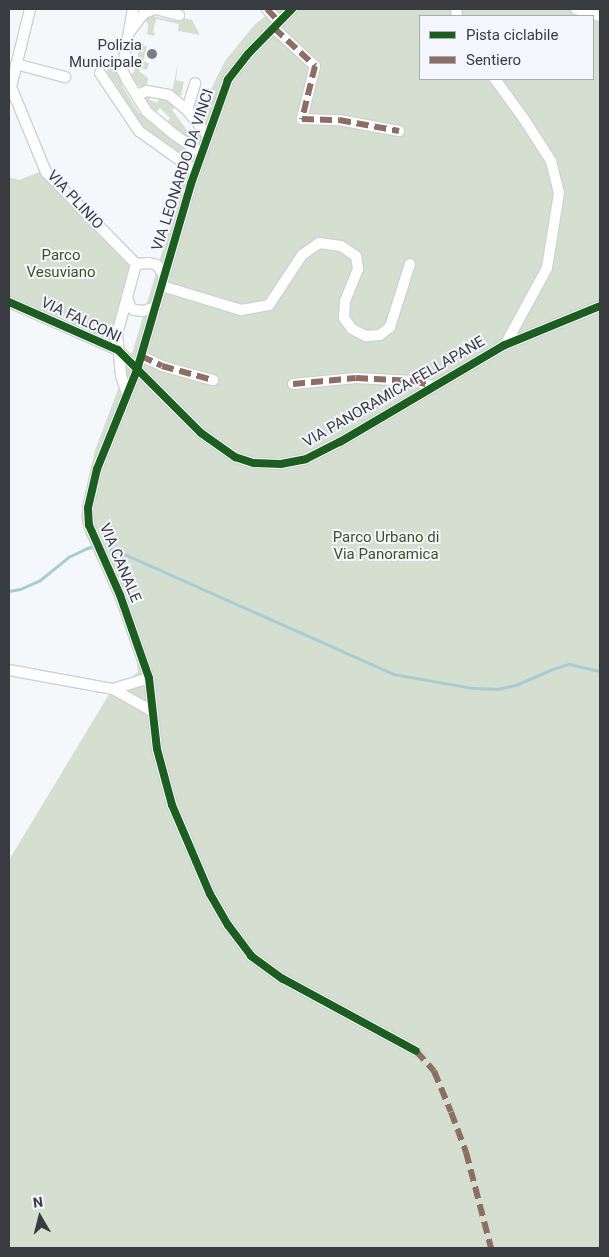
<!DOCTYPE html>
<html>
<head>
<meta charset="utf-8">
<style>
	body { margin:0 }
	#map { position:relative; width:609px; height:1257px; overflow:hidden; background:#f5f8fb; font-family:Roboto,sans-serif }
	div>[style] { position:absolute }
	.green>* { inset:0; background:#d5dfd0 }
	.stream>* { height:3px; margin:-1.5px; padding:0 1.5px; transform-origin:1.5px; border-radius:1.5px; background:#a7ccd2 }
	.roads { filter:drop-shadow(1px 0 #ced1d4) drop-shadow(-1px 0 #ced1d4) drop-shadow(0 1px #ced1d4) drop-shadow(0 -1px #ced1d4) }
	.minor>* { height:10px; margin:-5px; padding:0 5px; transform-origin:5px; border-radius:5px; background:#fefefe }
	.quiet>* { height:6px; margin-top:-3px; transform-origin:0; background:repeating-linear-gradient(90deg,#8d6e63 0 12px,transparent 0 18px) }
	.cycleway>* { height:8px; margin:-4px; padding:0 4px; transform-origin:4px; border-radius:4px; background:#1b5e20 }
	.dots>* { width:14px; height:14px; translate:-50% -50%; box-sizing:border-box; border:2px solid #f3f7fd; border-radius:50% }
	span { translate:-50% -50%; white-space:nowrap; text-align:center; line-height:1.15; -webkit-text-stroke:4px #f3f7fd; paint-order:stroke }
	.poi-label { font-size:15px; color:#383b3f }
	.right { translate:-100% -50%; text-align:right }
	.street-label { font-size:15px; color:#383b3f }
	.park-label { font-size:15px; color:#3b541f }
	.frame { position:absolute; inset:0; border:10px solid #383b3f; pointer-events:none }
	.legend { position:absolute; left:419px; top:15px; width:175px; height:65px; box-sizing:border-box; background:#f3f7fd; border:1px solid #a8acb1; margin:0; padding:6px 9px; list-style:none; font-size:15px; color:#383b3f }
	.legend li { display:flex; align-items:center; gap:10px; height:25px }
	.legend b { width:25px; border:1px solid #a8acb1 }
	.north { position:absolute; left:15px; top:1192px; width:50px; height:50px; -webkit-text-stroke:4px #f3f7fd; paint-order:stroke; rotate:352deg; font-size:14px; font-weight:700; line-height:20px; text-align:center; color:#383b3f }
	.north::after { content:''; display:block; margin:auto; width:18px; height:22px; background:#383b3f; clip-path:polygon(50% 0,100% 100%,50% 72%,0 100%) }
</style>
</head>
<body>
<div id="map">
	<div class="green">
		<div style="clip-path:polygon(evenodd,275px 9px,589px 9px,600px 12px,600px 1248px,9px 1248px,9px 860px,108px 696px,138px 672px,136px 655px,114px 597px,85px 533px,81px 516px,95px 450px,133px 350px,189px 161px,141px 125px,114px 82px,110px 85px,107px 71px,109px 66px,118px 69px,125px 84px,122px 86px,139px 113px,142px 111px,164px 133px,189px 151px,190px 157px,194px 142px,166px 124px,170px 118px,160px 108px,155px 113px,150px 109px,145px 96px,151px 95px,150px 100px,157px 103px,160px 96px,179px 105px,172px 110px,190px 134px,195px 129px,197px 132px,202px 115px,194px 105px,197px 89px,200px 90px,196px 100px,204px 103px,225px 61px,255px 24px,275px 9px,420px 16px,593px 16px,593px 79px,420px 79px,420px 16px)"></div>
		<div style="clip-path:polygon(149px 15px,176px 21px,177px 17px,192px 20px,200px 35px,178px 31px,179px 24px,156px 19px,153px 32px,155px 33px,154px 36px,147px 34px,148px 25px,145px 19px)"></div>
		<div style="clip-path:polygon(140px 45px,147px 46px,143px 61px,149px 63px,147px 70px,141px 68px,139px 71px,148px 78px,147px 85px,143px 87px,133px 84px,129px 76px,134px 72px)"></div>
		<div style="clip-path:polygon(178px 62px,176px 80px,184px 82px,181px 96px,172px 92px)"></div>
		<div style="clip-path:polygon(42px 171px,133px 264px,112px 341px,9px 297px,9px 177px,19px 180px)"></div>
	</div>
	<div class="stream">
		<div style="left:102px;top:546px;width:14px;rotate:17deg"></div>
		<div style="left:115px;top:550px;width:304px;rotate:24deg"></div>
		<div style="left:393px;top:674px;width:80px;rotate:10deg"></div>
		<div style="left:472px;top:688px;width:26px;rotate:2deg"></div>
		<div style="left:498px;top:689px;width:21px;rotate:-14deg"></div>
		<div style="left:518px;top:684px;width:40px;rotate:-23.4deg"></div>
		<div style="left:555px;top:668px;width:15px;rotate:-16deg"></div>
		<div style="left:569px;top:664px;width:32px;rotate:13deg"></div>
		<div style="left:9px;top:591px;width:11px;rotate:-10deg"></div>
		<div style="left:20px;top:589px;width:22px;rotate:-24deg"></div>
		<div style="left:40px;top:580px;width:36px;rotate:-39deg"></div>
		<div style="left:68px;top:557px;width:21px;rotate:-25deg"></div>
		<div style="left:87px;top:548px;width:9px;rotate:-13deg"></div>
	</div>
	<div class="roads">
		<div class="minor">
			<div style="left:30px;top:9px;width:80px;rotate:103.7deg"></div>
			<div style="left:11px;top:87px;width:92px;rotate:67.6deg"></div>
			<div style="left:46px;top:172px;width:129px;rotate:45.6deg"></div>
			<div style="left:133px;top:9px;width:62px;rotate:100.2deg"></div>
			<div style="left:122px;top:70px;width:11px;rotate:63deg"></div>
			<div style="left:127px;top:80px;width:36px;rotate:58deg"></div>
			<div style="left:146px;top:111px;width:38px;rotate:40deg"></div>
			<div style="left:175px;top:135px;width:32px;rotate:35deg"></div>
			<div style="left:156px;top:9px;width:24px;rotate:15deg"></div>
			<div style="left:267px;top:9px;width:18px;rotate:47deg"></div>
			<div style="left:292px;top:9px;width:63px;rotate:134.4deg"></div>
			<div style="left:248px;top:54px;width:33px;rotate:128deg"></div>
			<div style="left:228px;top:80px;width:110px;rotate:109.6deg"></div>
			<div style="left:191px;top:184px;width:194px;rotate:106.2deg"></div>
			<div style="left:137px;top:370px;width:107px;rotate:112deg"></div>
			<div style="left:97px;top:469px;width:40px;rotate:103deg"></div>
			<div style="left:88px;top:508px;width:17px;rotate:87deg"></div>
			<div style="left:89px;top:525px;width:77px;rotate:66.1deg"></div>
			<div style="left:120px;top:595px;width:88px;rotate:70.7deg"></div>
			<div style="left:149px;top:678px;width:71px;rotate:83.6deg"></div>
			<div style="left:157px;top:749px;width:58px;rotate:75deg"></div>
			<div style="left:172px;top:805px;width:97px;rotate:66.9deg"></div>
			<div style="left:210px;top:894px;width:36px;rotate:60deg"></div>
			<div style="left:228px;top:925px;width:39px;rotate:53deg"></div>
			<div style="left:251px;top:956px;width:39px;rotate:36deg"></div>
			<div style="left:283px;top:979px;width:151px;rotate:28.4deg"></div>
			<div style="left:456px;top:9px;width:7px;rotate:82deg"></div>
			<div style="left:576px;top:9px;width:25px;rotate:16deg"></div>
			<div style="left:274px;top:28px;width:56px;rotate:42.8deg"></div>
			<div style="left:315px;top:66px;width:55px;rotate:103.8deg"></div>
			<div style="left:302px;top:119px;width:37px;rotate:2deg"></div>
			<div style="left:339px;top:120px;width:61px;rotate:10.4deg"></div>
			<div style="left:131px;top:30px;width:21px;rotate:-53deg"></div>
			<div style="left:144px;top:13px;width:12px;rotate:-20deg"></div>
			<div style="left:16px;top:64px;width:51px;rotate:14.9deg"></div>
			<div style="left:100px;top:73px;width:70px;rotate:56.1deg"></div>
			<div style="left:139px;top:131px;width:69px;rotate:35.5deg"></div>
			<div style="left:495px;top:79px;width:49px;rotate:54.1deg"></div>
			<div style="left:524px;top:119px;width:50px;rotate:57.3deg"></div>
			<div style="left:551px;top:161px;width:33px;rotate:76deg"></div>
			<div style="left:559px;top:193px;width:76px;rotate:99.1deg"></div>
			<div style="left:547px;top:268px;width:88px;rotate:118.6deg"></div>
			<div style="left:137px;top:95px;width:11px;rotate:-22deg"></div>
			<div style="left:147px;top:91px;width:22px;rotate:10deg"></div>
			<div style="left:169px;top:95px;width:23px;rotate:40deg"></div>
			<div style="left:187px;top:110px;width:32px;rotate:51deg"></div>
			<div style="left:187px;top:110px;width:28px;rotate:-73deg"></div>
			<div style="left:136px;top:264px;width:13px;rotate:-4deg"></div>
			<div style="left:149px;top:263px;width:8px;rotate:14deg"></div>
			<div style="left:157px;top:265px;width:12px;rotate:55deg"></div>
			<div style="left:162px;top:286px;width:83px;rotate:16.9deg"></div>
			<div style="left:241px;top:310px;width:28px;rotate:-10deg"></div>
			<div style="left:269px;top:305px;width:60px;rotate:-56.6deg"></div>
			<div style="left:302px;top:255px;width:21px;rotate:-35deg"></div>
			<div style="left:319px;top:243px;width:22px;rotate:8deg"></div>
			<div style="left:341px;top:246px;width:18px;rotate:34deg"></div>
			<div style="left:356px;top:256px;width:13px;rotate:81deg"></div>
			<div style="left:358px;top:269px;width:35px;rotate:112deg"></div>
			<div style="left:345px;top:302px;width:16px;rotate:94deg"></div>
			<div style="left:344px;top:318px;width:14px;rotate:54deg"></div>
			<div style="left:352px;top:329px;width:16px;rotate:27deg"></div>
			<div style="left:366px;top:336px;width:14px;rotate:-4deg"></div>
			<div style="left:380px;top:335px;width:13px;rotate:-39deg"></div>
			<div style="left:390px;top:327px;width:66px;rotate:-72.4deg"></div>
			<div style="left:127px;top:297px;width:10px;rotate:73deg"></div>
			<div style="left:130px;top:307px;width:5px;rotate:37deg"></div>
			<div style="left:134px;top:310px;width:9px;rotate:6deg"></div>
			<div style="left:143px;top:311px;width:10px;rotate:-17deg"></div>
			<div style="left:9px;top:302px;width:119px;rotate:23.8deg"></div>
			<div style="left:118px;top:350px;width:117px;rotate:45deg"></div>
			<div style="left:201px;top:433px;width:42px;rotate:35.2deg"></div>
			<div style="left:235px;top:457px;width:20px;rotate:18deg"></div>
			<div style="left:254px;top:463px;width:27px;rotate:2deg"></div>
			<div style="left:281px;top:464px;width:25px;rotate:-11deg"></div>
			<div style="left:306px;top:459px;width:38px;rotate:-27deg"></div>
			<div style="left:340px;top:442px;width:191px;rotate:-30.5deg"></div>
			<div style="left:505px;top:345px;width:103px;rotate:-22.3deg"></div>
			<div style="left:141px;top:356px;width:23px;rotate:25deg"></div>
			<div style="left:162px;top:366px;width:53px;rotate:15.4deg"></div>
			<div style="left:293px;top:384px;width:63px;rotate:-5.4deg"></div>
			<div style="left:356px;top:378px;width:58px;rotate:3deg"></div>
			<div style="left:414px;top:381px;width:20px;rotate:15deg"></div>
			<div style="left:127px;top:394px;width:19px;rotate:-108deg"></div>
			<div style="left:121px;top:376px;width:42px;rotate:-95.4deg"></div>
			<div style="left:117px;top:334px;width:73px;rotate:-74.8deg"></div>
			<div style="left:9px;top:670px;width:106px;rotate:10.4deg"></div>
			<div style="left:113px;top:689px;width:45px;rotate:29.4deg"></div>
			<div style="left:113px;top:689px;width:38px;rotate:-17deg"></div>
		</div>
	</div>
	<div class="quiet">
		<div style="left:267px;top:9px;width:18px;rotate:47deg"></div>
		<div style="left:274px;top:28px;width:56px;rotate:42.8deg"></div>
		<div style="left:315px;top:66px;width:55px;rotate:103.8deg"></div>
		<div style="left:302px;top:119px;width:37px;rotate:2deg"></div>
		<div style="left:339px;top:120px;width:61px;rotate:10.4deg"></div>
		<div style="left:141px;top:356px;width:23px;rotate:25deg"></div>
		<div style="left:162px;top:366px;width:53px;rotate:15.4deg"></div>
		<div style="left:293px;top:384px;width:63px;rotate:-5.4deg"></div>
		<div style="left:356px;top:378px;width:58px;rotate:3deg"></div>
		<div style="left:414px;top:381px;width:20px;rotate:15deg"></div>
		<div style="left:416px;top:1051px;width:27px;rotate:48deg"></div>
		<div style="left:434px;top:1071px;width:44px;rotate:67.5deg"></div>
		<div style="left:451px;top:1112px;width:43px;rotate:69.4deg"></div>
		<div style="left:466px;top:1152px;width:99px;rotate:75.4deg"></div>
	</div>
	<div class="cycleway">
		<div style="left:292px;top:9px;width:63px;rotate:134.4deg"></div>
		<div style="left:248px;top:54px;width:33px;rotate:128deg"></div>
		<div style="left:228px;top:80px;width:110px;rotate:109.6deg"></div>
		<div style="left:191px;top:184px;width:194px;rotate:106.2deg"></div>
		<div style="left:137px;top:370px;width:107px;rotate:112deg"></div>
		<div style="left:97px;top:469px;width:40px;rotate:103deg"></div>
		<div style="left:88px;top:508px;width:17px;rotate:87deg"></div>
		<div style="left:89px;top:525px;width:77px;rotate:66.1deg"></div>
		<div style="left:120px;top:595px;width:88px;rotate:70.7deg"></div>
		<div style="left:149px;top:678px;width:71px;rotate:83.6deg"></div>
		<div style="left:157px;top:749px;width:58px;rotate:75deg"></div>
		<div style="left:172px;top:805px;width:97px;rotate:66.9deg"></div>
		<div style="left:210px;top:894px;width:36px;rotate:60deg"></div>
		<div style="left:228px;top:925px;width:39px;rotate:53deg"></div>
		<div style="left:251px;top:956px;width:39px;rotate:36deg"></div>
		<div style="left:283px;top:979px;width:151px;rotate:28.4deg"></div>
		<div style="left:9px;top:302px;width:119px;rotate:23.8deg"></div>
		<div style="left:118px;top:350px;width:117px;rotate:45deg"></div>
		<div style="left:201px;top:433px;width:42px;rotate:35.2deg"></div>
		<div style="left:235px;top:457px;width:20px;rotate:18deg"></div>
		<div style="left:254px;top:463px;width:27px;rotate:2deg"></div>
		<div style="left:281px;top:464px;width:25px;rotate:-11deg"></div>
		<div style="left:306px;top:459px;width:38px;rotate:-27deg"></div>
		<div style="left:340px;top:442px;width:191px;rotate:-30.5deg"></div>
		<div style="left:505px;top:345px;width:103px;rotate:-22.3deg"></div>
	</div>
	<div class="dots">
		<div style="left:152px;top:54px;background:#7a7d81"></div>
	</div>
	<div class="poi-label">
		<span class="right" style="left:142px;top:54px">Polizia<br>Municipale</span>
	</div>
	<div class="street-label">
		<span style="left:183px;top:170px;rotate:-72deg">VIA LEONARDO DA VINCI</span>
		<span style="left:75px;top:200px;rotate:47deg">VIA PLINIO</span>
		<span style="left:81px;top:320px;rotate:25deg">VIA FALCONI</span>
		<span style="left:394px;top:392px;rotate:-30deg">VIA PANORAMICA FELLAPANE</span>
		<span style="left:120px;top:563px;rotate:67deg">VIA CANALE</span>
	</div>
	<div class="park-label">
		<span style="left:61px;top:264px">Parco<br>Vesuviano</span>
		<span style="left:386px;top:546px">Parco Urbano di<br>Via Panoramica</span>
	</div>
	<div class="frame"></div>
	<ul class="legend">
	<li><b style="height:6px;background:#1b5e20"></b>Pista ciclabile</li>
	<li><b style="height:6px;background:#8d6e63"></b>Sentiero</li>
	</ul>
	<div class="north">N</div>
</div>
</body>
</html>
